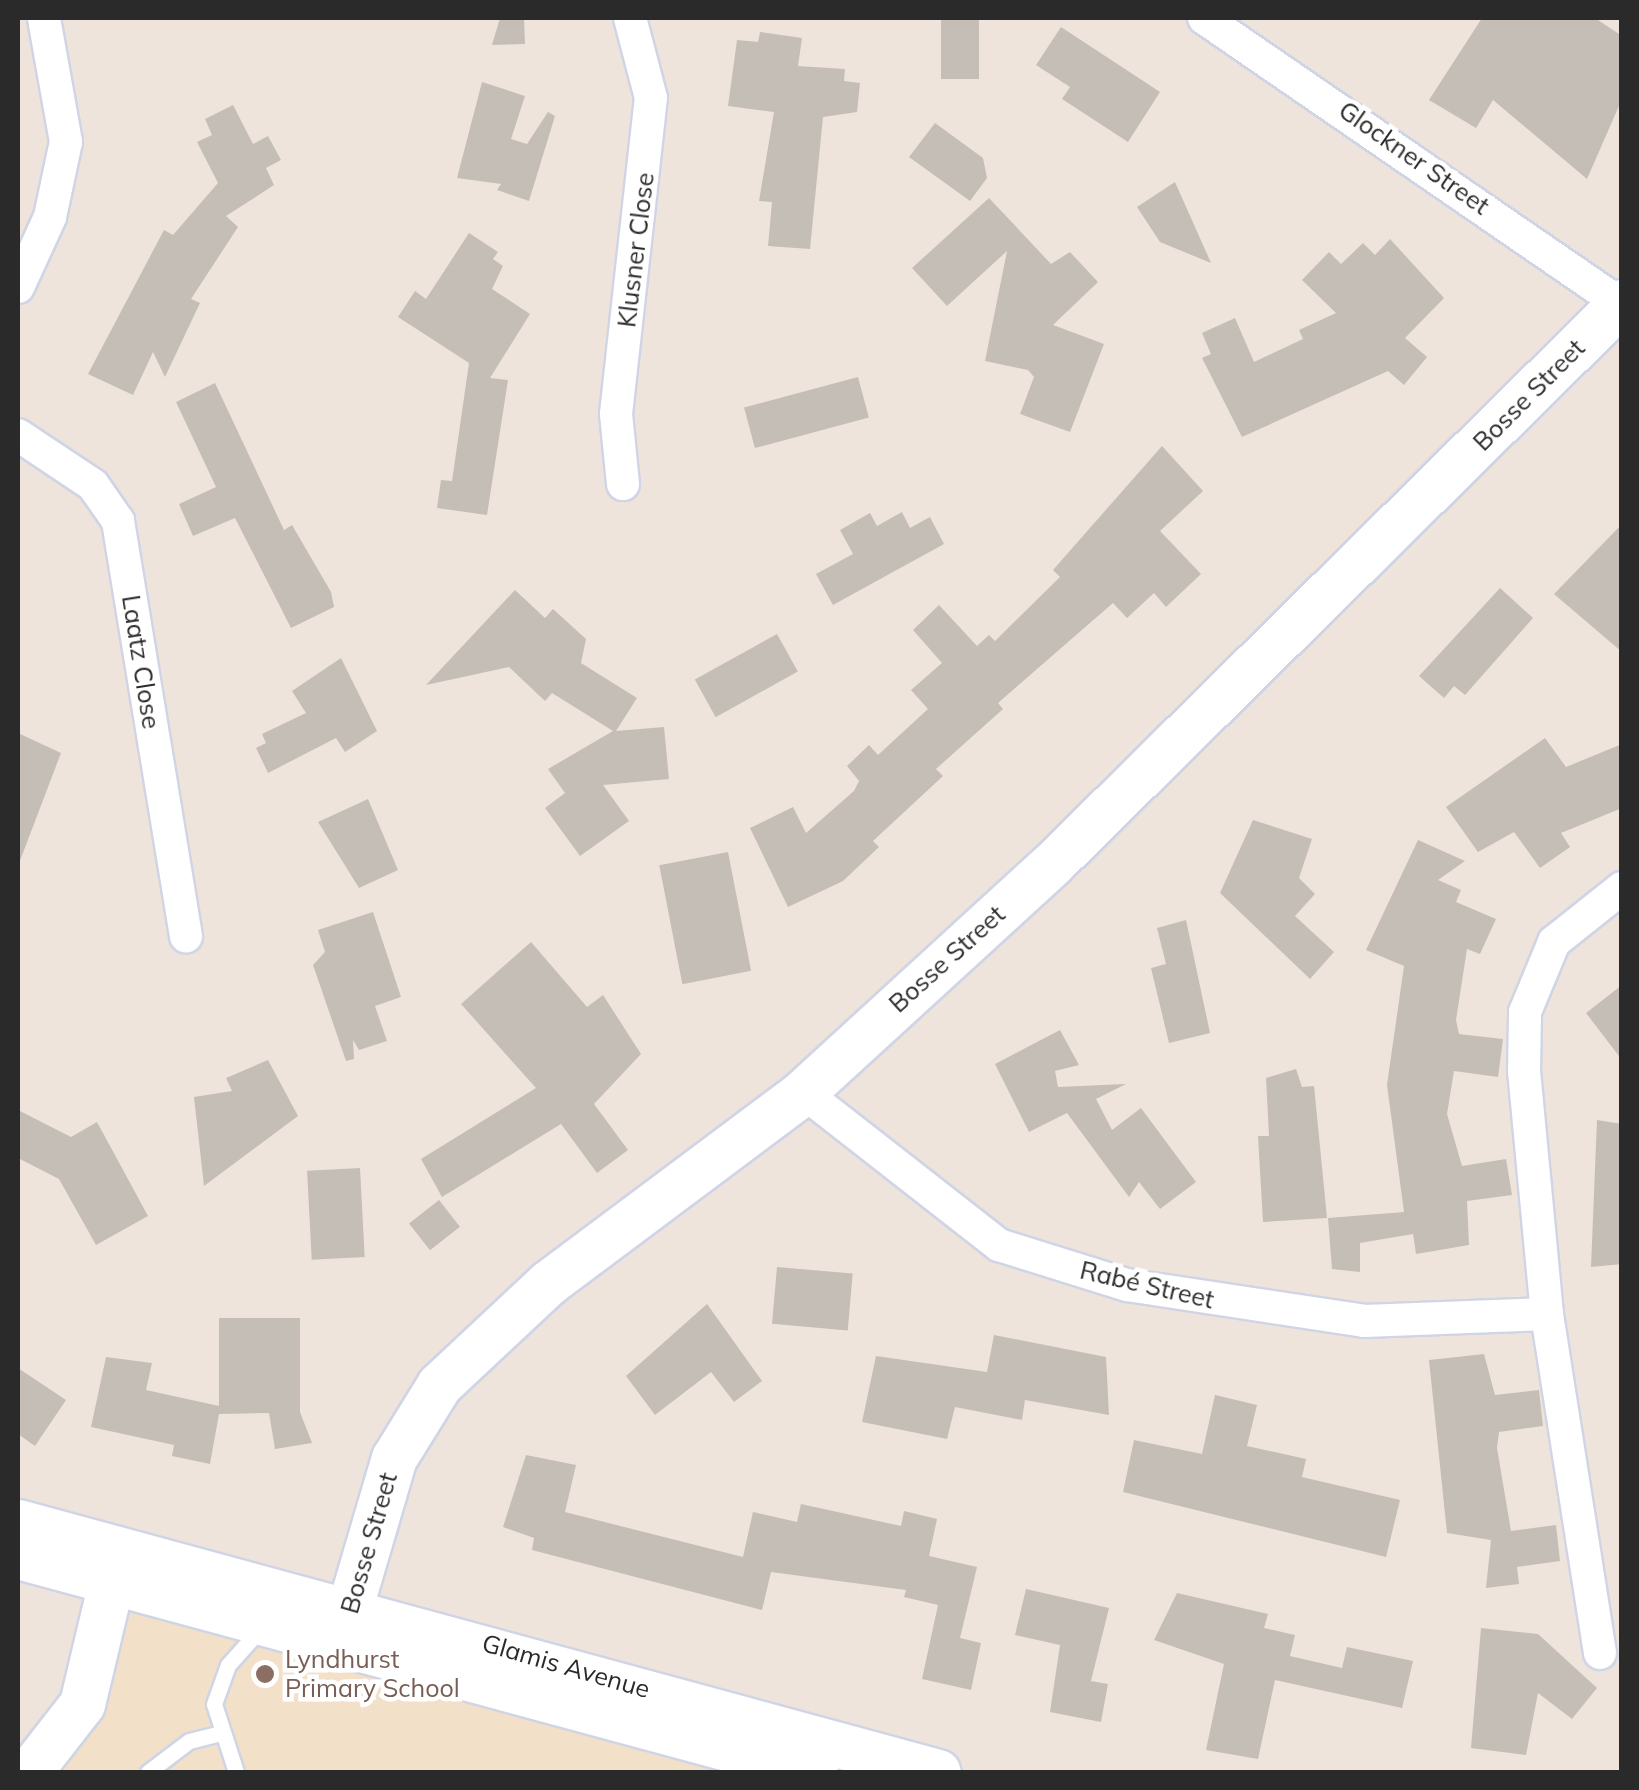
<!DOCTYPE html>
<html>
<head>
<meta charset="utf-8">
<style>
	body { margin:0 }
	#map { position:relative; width:1639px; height:1790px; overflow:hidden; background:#eee4db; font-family:Mulish,sans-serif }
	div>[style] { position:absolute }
	.education>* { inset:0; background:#f2e1c8 }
	.building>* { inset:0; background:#c5beb7; transform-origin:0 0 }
	.roads { filter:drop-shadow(2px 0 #d0d5e5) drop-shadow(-2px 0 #d0d5e5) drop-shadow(0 2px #d0d5e5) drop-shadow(0 -2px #d0d5e5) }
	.lane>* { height:15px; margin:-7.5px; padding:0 7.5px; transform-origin:7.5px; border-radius:7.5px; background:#fff }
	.street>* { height:32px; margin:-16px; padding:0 16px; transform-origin:16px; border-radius:16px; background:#fff }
	.secondary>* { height:45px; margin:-22.5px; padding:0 22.5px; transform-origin:22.5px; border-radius:22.5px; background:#fff }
	.dots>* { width:28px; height:28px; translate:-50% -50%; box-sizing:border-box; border:5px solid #fff; border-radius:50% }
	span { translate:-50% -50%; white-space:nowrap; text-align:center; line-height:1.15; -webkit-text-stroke:9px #fff; paint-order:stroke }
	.street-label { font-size:25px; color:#2a2a2a }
	.education-label { font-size:25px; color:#785e54 }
	.left { translate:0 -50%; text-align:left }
	.frame { position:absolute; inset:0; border:20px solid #2a2a2a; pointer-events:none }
</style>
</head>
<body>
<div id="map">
	<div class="education">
		<div style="clip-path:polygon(115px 1585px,805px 1772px,32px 1772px)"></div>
	</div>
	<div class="building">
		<div style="clip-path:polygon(500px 18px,524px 18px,525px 44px,492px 45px)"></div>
		<div style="left:941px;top:18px;width:38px;height:61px"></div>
		<div style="clip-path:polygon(1482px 18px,1595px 18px,1622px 36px,1622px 99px,1587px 179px,1493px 100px,1476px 128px,1429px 100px)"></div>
		<div style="clip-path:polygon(1061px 27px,1160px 92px,1128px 142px,1062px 99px,1070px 87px,1036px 65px)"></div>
		<div style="clip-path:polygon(760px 32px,802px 38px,798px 66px,845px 69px,844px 81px,860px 83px,857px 112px,823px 117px,810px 249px,768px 246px,772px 202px,759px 201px,774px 112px,728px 106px,737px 40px,758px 42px)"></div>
		<div style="clip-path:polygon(482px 82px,525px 96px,511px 139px,527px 144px,548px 112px,555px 116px,529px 201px,497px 190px,501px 184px,457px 178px)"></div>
		<div style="clip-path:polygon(233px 105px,253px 144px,268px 136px,281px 160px,266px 168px,274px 185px,226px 216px,238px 227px,191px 299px,200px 303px,165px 377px,153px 352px,133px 395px,88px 374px,164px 230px,173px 235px,218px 183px,197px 142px,212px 135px,205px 119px)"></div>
		<div style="clip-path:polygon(935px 123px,983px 158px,987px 178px,970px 201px,909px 157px)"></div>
		<div style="clip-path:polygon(1175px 182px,1211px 263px,1160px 242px,1137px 207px)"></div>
		<div style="clip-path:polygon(989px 198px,1051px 264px,1070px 252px,1098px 282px,1053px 325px,1104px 344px,1070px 432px,1020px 414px,1034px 377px,1028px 370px,985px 361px,1007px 251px,947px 306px,912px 268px)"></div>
		<div style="clip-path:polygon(469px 233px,498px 252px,493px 259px,503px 266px,492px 289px,530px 314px,490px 378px,508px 380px,487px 515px,437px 508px,441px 480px,452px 481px,469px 363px,398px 317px,415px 291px,426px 299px)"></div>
		<div style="clip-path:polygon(1390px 239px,1444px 298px,1405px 338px,1427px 357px,1404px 385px,1388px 371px,1242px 437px,1202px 358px,1211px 354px,1202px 333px,1235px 318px,1254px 362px,1303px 339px,1299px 330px,1336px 313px,1302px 280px,1329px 252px,1341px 264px,1363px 243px,1375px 255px)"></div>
		<div style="left:858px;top:377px;width:42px;height:118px;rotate:75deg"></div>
		<div style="clip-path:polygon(215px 383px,284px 530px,292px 525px,331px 592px,334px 607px,291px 628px,235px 518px,193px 536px,179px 504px,216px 487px,176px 402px)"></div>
		<div style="clip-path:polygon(1162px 446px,1203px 491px,1160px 531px,1201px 574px,1166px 607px,1154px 593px,1127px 618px,1113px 603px,998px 703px,1003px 709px,936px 769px,943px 776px,873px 841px,879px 847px,843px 881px,788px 907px,750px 828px,793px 807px,806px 833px,854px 791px,859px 781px,847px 766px,869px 745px,878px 755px,928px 709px,911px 690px,942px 663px,913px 630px,939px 605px,977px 646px,989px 635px,995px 641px,1060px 577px,1053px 570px)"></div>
		<div style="clip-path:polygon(902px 512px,910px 528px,930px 517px,944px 544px,833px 605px,816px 574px,853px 554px,840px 530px,870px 513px,877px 526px)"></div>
		<div style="clip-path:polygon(1622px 524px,1622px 652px,1554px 594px)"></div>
		<div style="clip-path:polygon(1500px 588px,1533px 618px,1465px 695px,1454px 686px,1444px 698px,1419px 676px)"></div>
		<div style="clip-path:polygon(515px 590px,545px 618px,553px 609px,586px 639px,581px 663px,637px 698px,616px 731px,664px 727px,669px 779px,603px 785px,629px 821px,580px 856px,545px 808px,565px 793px,548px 769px,613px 731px,552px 693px,545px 701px,509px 667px,426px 685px)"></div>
		<div style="left:777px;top:634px;width:43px;height:94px;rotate:61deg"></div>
		<div style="clip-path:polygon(341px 658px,377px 731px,345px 752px,336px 738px,268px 773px,256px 748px,266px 743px,262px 734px,306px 713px,292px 691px)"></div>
		<div style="clip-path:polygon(18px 733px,61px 753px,18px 866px)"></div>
		<div style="clip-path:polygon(1545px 738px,1566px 767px,1622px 744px,1622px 808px,1561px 833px,1570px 847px,1540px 868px,1514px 832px,1478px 852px,1446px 807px)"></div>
		<div style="clip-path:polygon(368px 799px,398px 870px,359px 888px,318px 822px)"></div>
		<div style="clip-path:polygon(1253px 820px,1312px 839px,1299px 878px,1315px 894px,1295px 916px,1334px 952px,1310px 979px,1220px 893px)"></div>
		<div style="clip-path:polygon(1418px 840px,1465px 861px,1438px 880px,1461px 890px,1456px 902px,1496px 919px,1480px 954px,1467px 949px,1456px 1020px,1459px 1034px,1503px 1039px,1498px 1077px,1454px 1071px,1447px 1114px,1462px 1166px,1506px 1159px,1512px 1195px,1467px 1201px,1469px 1245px,1416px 1254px,1413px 1234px,1360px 1243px,1360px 1272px,1332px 1269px,1328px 1218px,1404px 1212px,1387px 1085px,1404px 966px,1366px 950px)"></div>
		<div style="left:728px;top:852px;width:121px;height:70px;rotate:79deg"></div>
		<div style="clip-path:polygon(373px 912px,401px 997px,375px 1006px,387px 1041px,359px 1050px,353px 1040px,354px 1059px,346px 1061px,313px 965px,325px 952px,318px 930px)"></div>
		<div style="clip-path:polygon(1186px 920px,1210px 1033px,1169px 1043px,1151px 968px,1166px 964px,1157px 928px)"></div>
		<div style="clip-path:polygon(531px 942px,587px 1007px,603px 995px,641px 1054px,594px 1104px,628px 1150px,597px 1173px,561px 1124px,442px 1197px,421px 1159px,536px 1088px,461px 1004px)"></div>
		<div style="clip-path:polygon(1622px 985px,1622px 1060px,1586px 1013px)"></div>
		<div style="clip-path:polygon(1060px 1030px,1079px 1065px,1055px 1071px,1058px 1087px,1126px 1084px,1096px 1099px,1112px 1130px,1141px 1108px,1196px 1182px,1160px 1209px,1139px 1182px,1129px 1197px,1067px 1113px,1029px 1132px,995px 1064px)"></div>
		<div style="clip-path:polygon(268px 1060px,298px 1116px,204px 1186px,194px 1097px,232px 1091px,226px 1078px)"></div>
		<div style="clip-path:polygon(1296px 1069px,1302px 1087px,1314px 1086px,1327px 1218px,1263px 1222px,1258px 1136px,1269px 1136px,1266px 1078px)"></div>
		<div style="clip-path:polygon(18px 1110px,71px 1137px,97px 1122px,148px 1216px,96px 1245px,59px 1179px,18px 1158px)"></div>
		<div style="clip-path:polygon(1597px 1120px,1622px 1124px,1622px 1264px,1591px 1267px)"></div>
		<div style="left:360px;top:1168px;width:89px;height:53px;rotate:87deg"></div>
		<div style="left:439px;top:1200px;width:34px;height:38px;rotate:52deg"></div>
		<div style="left:777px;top:1267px;width:76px;height:57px;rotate:5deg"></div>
		<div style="clip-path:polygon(707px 1304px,762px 1381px,734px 1402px,711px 1372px,655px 1415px,626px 1376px)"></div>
		<div style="clip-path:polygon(219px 1318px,300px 1318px,300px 1412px,312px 1443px,275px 1449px,269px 1413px,219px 1414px,210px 1464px,172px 1456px,174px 1445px,91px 1427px,106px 1357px,152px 1363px,146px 1390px,219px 1406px)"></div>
		<div style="clip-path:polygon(994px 1335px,1106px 1357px,1109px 1415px,1025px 1400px,1022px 1420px,955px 1407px,947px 1439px,862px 1422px,876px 1356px,987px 1372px)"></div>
		<div style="clip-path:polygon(1484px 1354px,1495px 1395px,1539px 1390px,1543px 1426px,1499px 1432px,1497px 1448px,1511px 1531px,1556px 1525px,1560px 1561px,1517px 1567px,1519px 1584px,1486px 1588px,1491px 1540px,1447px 1533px,1429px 1360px)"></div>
		<div style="clip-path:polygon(18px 1368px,66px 1400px,35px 1446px,18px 1434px)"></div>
		<div style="clip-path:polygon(1215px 1395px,1257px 1405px,1247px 1446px,1306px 1459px,1302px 1477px,1400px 1500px,1386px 1557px,1123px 1492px,1134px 1440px,1202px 1454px)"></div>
		<div style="clip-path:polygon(526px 1455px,576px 1465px,565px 1512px,743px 1557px,753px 1512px,797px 1522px,801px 1504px,901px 1526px,904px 1511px,937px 1519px,929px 1556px,977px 1567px,960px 1638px,981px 1643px,971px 1690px,922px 1679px,938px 1605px,904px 1597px,906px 1590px,771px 1572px,762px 1610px,532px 1550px,534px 1538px,503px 1527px)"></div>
		<div style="clip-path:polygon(1026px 1589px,1109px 1608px,1091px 1681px,1108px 1684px,1101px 1722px,1050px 1712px,1060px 1645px,1015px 1635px)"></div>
		<div style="clip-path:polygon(1177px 1593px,1268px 1614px,1264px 1628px,1295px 1635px,1290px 1656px,1342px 1668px,1347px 1647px,1413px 1661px,1402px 1708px,1275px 1680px,1258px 1759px,1206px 1750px,1224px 1664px,1154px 1640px)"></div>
		<div style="clip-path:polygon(1481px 1628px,1538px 1634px,1597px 1688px,1572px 1719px,1538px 1693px,1526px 1755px,1471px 1748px)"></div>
	</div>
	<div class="roads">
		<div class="lane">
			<div style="left:148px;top:1772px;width:51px;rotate:-37.1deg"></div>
			<div style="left:189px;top:1741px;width:34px;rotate:-14deg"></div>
			<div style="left:236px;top:1772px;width:71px;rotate:-107.9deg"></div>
			<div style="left:214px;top:1704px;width:41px;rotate:-70.3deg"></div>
			<div style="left:228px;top:1665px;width:50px;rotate:-48.3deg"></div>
		</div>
		<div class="street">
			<div style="left:1204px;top:18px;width:507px;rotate:34.47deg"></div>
			<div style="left:18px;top:287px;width:77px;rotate:-65.4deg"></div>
			<div style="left:50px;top:217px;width:77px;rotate:-78deg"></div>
			<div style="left:66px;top:142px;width:126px;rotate:-100.1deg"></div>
			<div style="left:18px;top:435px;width:90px;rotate:33.7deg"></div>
			<div style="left:93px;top:485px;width:44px;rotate:55.2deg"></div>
			<div style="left:118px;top:521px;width:421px;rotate:80.7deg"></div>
			<div style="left:623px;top:484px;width:70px;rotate:-95.7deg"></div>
			<div style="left:616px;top:414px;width:318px;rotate:-83.7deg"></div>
			<div style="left:651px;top:98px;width:83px;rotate:-104.7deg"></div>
			<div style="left:803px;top:1092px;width:249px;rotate:38deg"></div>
			<div style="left:999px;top:1245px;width:134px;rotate:17.4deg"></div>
			<div style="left:1127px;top:1285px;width:240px;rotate:8.6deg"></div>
			<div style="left:1364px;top:1321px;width:183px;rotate:-2.2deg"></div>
			<div style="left:1600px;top:1653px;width:343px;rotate:-98.9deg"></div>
			<div style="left:1547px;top:1314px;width:243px;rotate:-95.4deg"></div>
			<div style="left:1524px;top:1072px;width:60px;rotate:-89deg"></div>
			<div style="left:1525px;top:1012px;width:76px;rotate:-67.5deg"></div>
			<div style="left:1554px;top:942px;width:87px;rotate:-38.5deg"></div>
		</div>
		<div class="secondary">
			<div style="left:18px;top:1522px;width:953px;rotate:15.2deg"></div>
			<div style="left:18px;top:1556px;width:826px;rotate:15.16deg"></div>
			<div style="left:340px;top:1641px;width:191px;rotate:-73.6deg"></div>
			<div style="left:394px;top:1458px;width:86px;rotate:-58.3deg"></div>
			<div style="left:439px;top:1385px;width:149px;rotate:-43.1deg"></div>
			<div style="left:548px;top:1283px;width:319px;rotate:-36.8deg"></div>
			<div style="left:803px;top:1092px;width:336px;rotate:-42.5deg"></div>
			<div style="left:1051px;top:865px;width:802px;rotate:-44.6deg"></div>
			<div style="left:29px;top:1772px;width:86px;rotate:-52.1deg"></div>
			<div style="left:82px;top:1704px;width:155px;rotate:-76.6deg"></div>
		</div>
	</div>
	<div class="dots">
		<div style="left:265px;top:1674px;background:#8d6e63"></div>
	</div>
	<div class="street-label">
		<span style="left:1414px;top:158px;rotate:35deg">Glockner Street</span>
		<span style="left:636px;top:250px;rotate:-83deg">Klusner Close</span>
		<span style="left:1529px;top:395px;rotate:-45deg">Bosse Street</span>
		<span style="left:141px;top:662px;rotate:81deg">Laatz Close</span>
		<span style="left:947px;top:959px;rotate:-42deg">Bosse Street</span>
		<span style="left:1147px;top:1285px;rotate:13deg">Rabé Street</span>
		<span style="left:369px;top:1543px;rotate:-74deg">Bosse Street</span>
		<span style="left:566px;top:1666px;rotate:16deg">Glamis Avenue</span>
	</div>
	<div class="education-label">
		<span class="left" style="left:285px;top:1674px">Lyndhurst<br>Primary School</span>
	</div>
	<div class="frame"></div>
</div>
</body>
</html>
